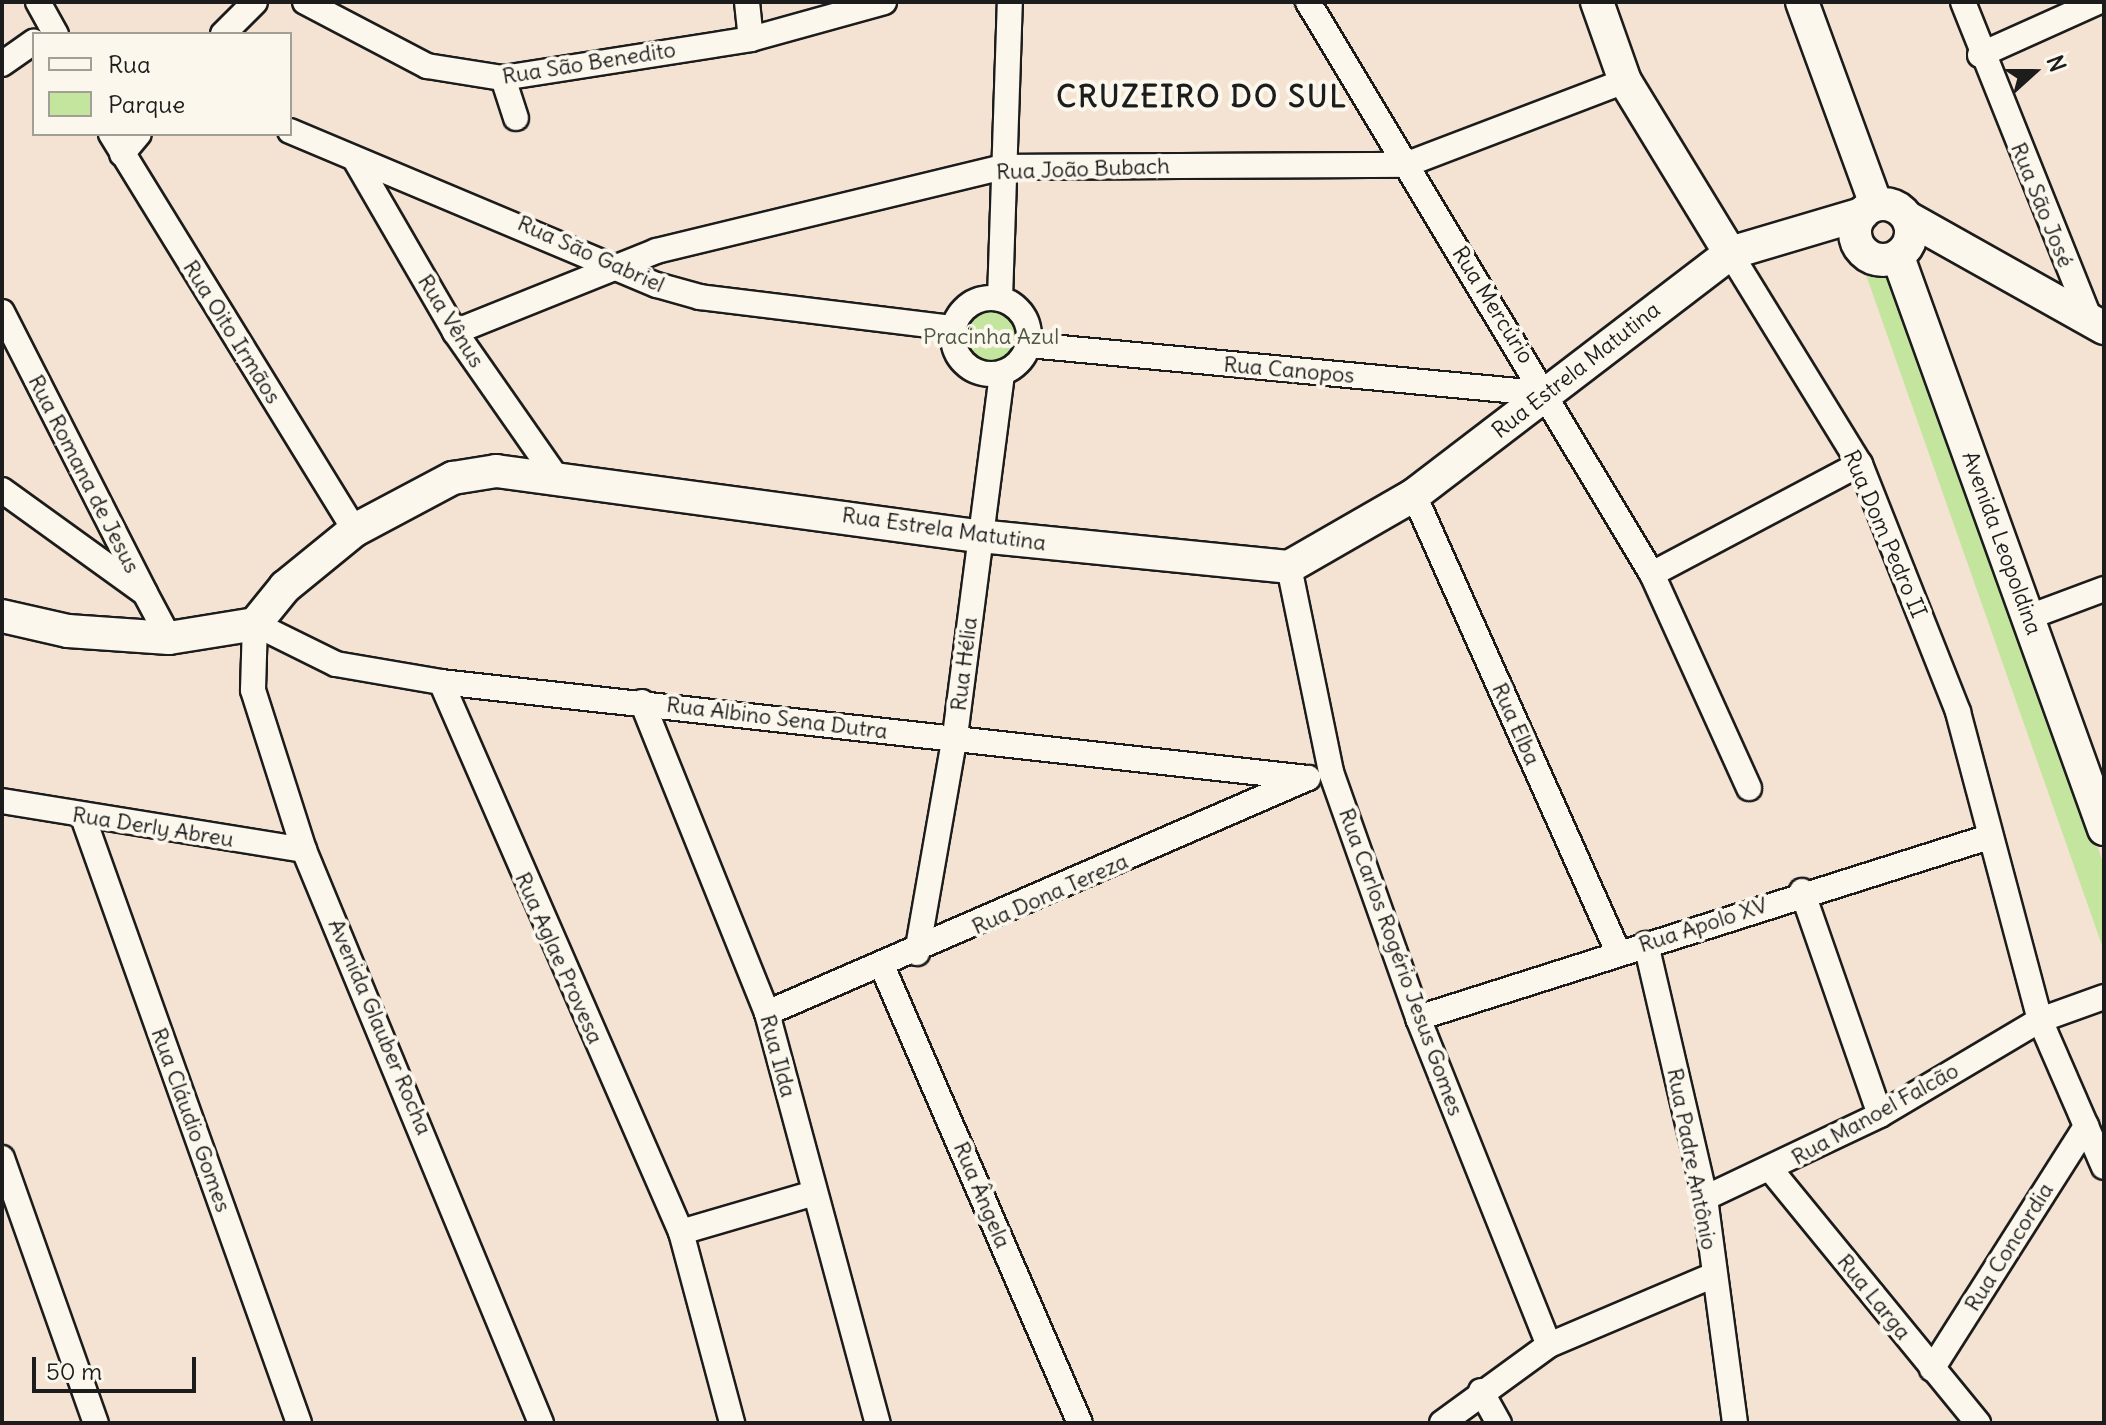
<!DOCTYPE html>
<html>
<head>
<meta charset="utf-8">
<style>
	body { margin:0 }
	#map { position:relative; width:2106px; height:1425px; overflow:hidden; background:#f4e2d3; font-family:Delius,sans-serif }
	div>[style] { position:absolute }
	.green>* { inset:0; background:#c3e59e }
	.round { border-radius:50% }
	.roads { filter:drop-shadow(2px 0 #1c1c1c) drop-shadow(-2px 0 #1c1c1c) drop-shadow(0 2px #1c1c1c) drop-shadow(0 -2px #1c1c1c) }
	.street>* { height:24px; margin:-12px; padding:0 12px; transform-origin:12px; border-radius:12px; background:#fbf7ec }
	.street>.ring { margin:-12px; padding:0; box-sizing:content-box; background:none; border:24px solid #fbf7ec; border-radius:50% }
	.secondary>* { height:32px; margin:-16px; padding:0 16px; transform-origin:16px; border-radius:16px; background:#fbf7ec }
	.secondary>.ring { margin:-16px; padding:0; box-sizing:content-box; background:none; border:32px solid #fbf7ec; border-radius:50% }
	span { translate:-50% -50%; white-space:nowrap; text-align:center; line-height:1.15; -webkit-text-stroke:8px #fbf7ec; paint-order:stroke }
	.street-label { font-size:22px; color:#1c1c1c }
	.park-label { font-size:22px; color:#4e5843 }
	.district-label { font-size:30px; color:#1c1c1c; font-weight:700; letter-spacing:2px }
	.frame { position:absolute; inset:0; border:4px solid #1c1c1c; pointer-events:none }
	.legend { position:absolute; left:32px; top:32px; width:260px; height:104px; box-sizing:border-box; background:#fbf7ec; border:2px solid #a29f99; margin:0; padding:10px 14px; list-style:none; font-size:24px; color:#1c1c1c }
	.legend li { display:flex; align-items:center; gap:16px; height:40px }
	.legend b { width:40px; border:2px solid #a29f99 }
	.north { position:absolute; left:1994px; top:32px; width:80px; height:80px; -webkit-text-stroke:6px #fbf7ec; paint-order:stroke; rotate:69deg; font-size:22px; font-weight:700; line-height:32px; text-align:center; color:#1c1c1c }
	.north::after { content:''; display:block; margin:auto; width:28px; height:36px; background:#1c1c1c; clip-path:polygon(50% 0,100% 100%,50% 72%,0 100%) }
	.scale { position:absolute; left:32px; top:1357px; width:164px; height:36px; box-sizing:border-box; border:4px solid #1c1c1c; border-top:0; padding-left:10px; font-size:24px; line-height:28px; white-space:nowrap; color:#1c1c1c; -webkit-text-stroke:6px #fbf7ec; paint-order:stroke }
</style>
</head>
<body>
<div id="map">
	<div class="green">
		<div style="clip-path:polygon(1887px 265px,2104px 865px,2104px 951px,1865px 272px)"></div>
		<div class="round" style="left:953px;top:298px;width:76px;height:76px"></div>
	</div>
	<div class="roads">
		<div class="street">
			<div style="left:38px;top:2px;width:37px;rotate:61deg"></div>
			<div style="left:305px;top:2px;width:138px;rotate:27.7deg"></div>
			<div style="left:427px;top:66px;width:77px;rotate:9deg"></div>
			<div style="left:503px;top:78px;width:251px;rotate:-8.9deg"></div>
			<div style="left:751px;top:39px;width:138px;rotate:-15.5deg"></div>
			<div style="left:747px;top:2px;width:37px;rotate:84deg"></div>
			<div style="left:1308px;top:2px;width:667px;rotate:58.98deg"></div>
			<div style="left:1652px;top:574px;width:235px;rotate:65.6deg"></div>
			<div style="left:1963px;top:2px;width:339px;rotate:68.2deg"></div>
			<div style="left:223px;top:34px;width:45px;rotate:-45deg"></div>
			<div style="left:1980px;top:55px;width:129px;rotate:-24.2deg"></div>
			<div style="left:2px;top:64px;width:39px;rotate:-35deg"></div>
			<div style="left:503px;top:78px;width:42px;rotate:72deg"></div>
			<div style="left:290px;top:131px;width:398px;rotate:22.8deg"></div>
			<div style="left:657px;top:285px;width:45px;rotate:15.6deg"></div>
			<div style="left:700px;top:297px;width:256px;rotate:7deg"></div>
			<div style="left:111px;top:134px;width:465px;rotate:58.4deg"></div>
			<div style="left:122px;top:154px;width:26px;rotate:-50deg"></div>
			<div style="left:356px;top:161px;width:198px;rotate:59.9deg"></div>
			<div style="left:455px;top:332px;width:173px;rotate:55.1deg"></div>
			<div style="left:1730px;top:253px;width:248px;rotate:58.4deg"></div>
			<div style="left:1860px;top:464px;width:267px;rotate:68.4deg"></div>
			<div style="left:1958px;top:712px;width:319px;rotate:75.1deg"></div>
			<div style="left:2040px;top:1020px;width:160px;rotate:66.5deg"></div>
			<div class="ring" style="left:953px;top:298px;width:52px;height:52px"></div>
			<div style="left:1000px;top:299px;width:297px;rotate:-88.1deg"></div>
			<div style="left:2px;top:312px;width:315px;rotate:63deg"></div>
			<div style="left:455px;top:332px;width:217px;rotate:-21.9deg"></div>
			<div style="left:656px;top:251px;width:357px;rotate:-13.6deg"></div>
			<div style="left:1003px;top:167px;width:402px;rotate:-0.3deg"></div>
			<div style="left:1405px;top:165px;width:235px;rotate:-20.9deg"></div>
			<div style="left:1029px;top:345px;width:522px;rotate:5.38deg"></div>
			<div style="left:2px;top:490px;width:176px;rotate:35.8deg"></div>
			<div style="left:145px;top:593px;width:51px;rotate:61.9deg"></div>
			<div style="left:1414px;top:495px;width:500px;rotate:65.94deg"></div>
			<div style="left:1289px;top:567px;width:209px;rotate:78.4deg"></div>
			<div style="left:1331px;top:772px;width:261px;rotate:70.5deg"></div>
			<div style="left:1418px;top:1018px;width:352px;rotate:68.2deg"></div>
			<div style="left:1652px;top:574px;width:235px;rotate:-27.9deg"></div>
			<div style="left:2029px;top:617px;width:80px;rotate:-20.5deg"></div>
			<div style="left:441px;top:682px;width:600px;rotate:66.43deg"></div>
			<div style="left:681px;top:1232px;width:139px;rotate:-16.3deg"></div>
			<div style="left:642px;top:702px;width:335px;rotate:68.1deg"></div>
			<div style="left:767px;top:1013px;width:425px;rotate:74.9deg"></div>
			<div style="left:2px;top:801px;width:306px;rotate:9.2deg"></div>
			<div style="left:83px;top:817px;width:643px;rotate:70.38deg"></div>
			<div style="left:1802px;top:891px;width:237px;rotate:70.8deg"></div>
			<div style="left:1646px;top:944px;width:261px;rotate:76.9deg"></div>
			<div style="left:1705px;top:1198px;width:227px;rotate:82.4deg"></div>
			<div style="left:917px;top:953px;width:220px;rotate:-80.1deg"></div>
			<div style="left:955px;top:736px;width:366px;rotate:-82.6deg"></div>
			<div style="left:883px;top:968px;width:496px;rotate:66.6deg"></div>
			<div style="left:767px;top:1013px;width:590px;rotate:-23.48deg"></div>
			<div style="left:1418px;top:1018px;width:599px;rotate:-17.59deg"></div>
			<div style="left:2px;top:1158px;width:281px;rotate:70.5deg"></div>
			<div style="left:1771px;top:1170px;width:327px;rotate:50.7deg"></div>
			<div style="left:1705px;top:1198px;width:194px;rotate:-25.4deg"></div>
			<div style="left:1880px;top:1115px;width:186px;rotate:-30.7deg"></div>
			<div style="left:2040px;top:1020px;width:68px;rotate:-19.8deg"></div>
			<div style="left:681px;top:1232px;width:198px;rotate:75deg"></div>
			<div style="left:1932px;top:1369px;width:288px;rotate:-57.6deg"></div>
			<div style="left:1481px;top:1391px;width:37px;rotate:61deg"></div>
			<div style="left:541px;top:1423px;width:620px;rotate:-112.47deg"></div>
			<div style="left:304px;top:850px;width:168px;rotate:-107.7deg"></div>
			<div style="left:253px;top:690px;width:66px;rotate:-88.3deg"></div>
			<div style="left:255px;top:624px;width:90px;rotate:26.3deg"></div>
			<div style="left:336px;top:664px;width:107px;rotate:9.7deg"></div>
			<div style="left:441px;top:682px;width:872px;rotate:6.32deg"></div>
			<div style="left:1442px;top:1423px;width:132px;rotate:-36.1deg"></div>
			<div style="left:1549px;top:1345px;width:179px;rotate:-23deg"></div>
		</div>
		<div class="secondary">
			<div style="left:1597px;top:2px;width:84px;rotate:70.5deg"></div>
			<div style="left:1625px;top:81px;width:202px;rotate:58.6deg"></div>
			<div style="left:1802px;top:2px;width:215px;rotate:69.9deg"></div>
			<div class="ring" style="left:1855px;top:204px;width:24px;height:24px"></div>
			<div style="left:1908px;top:218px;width:225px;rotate:29.3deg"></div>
			<div style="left:1898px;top:257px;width:608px;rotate:70.19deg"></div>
			<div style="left:2px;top:616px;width:68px;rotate:12.8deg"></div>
			<div style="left:68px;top:631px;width:101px;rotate:4deg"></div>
			<div style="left:169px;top:638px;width:87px;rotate:-9.2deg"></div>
			<div style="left:255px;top:624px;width:48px;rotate:-51deg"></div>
			<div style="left:285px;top:587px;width:90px;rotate:-39.2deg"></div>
			<div style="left:355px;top:530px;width:111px;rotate:-28deg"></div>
			<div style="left:453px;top:478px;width:44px;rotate:-9.2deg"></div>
			<div style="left:496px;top:471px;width:487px;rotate:7.7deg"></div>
			<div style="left:979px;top:536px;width:312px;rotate:5.7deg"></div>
			<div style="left:1289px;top:567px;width:144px;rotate:-29.9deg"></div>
			<div style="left:1414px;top:495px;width:398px;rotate:-37.4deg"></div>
			<div style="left:1730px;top:253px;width:138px;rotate:-16.5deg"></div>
		</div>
	</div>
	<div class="street-label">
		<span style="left:589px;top:63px;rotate:-9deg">Rua São Benedito</span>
		<span style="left:1083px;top:169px;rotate:-2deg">Rua João Bubach</span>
		<span style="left:2042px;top:205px;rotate:68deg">Rua São José</span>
		<span style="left:591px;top:254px;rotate:24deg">Rua São Gabriel</span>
		<span style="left:1493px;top:305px;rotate:58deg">Rua Mercúrio</span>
		<span style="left:451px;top:321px;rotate:58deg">Rua Vênus</span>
		<span style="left:232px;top:332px;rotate:58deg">Rua Oito Irmãos</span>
		<span style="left:1289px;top:370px;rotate:5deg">Rua Canopos</span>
		<span style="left:1576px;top:370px;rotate:-38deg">Rua Estrela Matutina</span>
		<span style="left:84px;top:474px;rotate:63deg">Rua Romana de Jesus</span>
		<span style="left:944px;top:529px;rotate:8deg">Rua Estrela Matutina</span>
		<span style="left:1885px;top:534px;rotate:67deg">Rua Dom Pedro II</span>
		<span style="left:2002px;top:543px;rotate:70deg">Avenida Leopoldina</span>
		<span style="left:964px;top:664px;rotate:-83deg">Rua Hélia</span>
		<span style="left:777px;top:718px;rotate:7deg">Rua Albino Sena Dutra</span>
		<span style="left:1516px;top:724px;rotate:66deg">Rua Elba</span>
		<span style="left:153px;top:827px;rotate:9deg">Rua Derly Abreu</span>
		<span style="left:1050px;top:894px;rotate:-24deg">Rua Dona Tereza</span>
		<span style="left:1703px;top:925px;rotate:-18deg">Rua Apolo XV</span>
		<span style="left:559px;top:958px;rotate:66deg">Rua Aglae Provesa</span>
		<span style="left:1401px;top:962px;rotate:70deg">Rua Carlos Rogério Jesus Gomes</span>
		<span style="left:380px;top:1027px;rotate:67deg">Avenida Glauber Rocha</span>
		<span style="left:778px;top:1056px;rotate:75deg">Rua Ilda</span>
		<span style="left:1875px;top:1114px;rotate:-29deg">Rua Manoel Falcão</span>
		<span style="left:191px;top:1120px;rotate:70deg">Rua Cláudio Gomes</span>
		<span style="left:1692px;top:1159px;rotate:79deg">Rua Padre Antônio</span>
		<span style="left:982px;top:1195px;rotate:67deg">Rua Ângela</span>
		<span style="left:2009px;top:1247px;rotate:-58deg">Rua Concordia</span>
		<span style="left:1874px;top:1297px;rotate:51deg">Rua Larga</span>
	</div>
	<div class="park-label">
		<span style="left:991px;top:337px">Pracinha Azul</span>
	</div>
	<div class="district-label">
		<span style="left:1202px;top:96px">CRUZEIRO DO SUL</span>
	</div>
	<div class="frame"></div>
	<ul class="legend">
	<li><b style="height:10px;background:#fbf7ec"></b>Rua</li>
	<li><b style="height:22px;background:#c3e59e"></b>Parque</li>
	</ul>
	<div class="north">N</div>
	<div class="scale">50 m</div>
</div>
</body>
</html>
